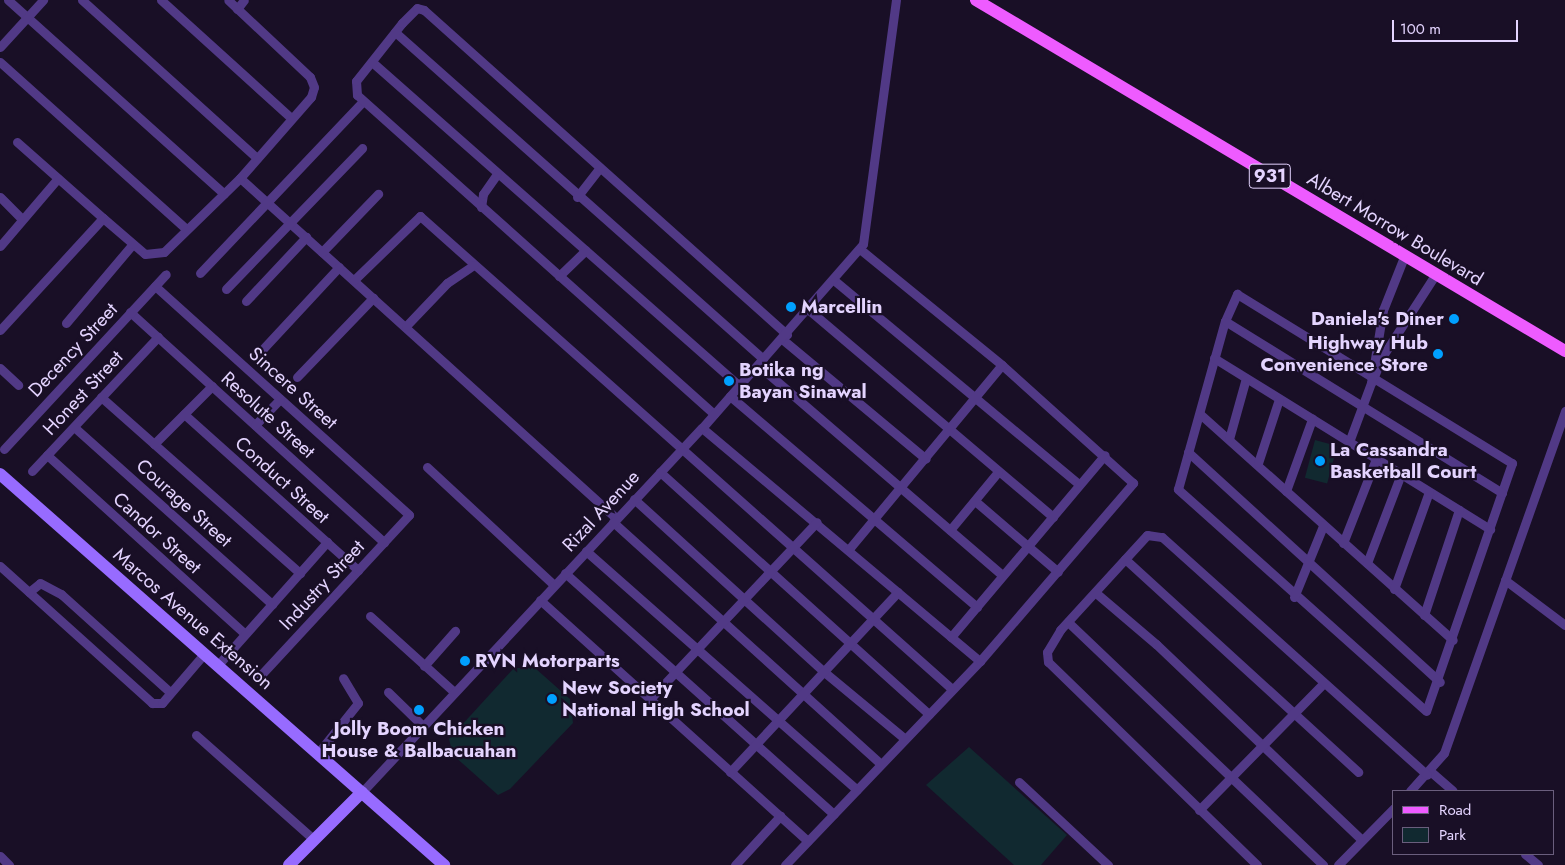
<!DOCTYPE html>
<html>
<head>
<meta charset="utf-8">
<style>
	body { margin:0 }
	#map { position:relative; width:1565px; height:865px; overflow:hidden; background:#190f26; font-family:Jost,sans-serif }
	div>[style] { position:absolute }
	.green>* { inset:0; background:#112930; transform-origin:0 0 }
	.street>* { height:9px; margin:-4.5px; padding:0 4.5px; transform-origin:4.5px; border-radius:4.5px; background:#513986 }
	.secondary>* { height:12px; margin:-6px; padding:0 6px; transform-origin:6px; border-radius:6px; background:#976bff }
	.primary>* { height:12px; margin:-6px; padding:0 6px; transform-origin:6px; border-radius:6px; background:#ee5bff }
	.dots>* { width:14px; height:14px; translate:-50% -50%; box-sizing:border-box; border:2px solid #190f26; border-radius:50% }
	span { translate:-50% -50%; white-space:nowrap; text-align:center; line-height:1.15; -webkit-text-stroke:4.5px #190f26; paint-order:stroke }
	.shield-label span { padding:1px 4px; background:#190f26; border:1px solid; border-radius:4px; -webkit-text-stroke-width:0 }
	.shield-label { font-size:18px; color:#e4d4ff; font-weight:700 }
	.street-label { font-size:19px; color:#e4d4ff }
	.poi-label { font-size:19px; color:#e4d4ff; font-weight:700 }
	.left { translate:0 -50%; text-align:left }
	.right { translate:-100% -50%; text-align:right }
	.legend { position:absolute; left:1392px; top:790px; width:162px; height:65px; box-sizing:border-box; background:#190f26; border:1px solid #6a5e7d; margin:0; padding:6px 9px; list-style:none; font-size:15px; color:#e4d4ff }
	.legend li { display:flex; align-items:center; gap:10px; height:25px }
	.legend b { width:25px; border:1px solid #6a5e7d }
	.scale { position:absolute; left:1392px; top:20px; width:126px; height:22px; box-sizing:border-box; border:2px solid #e4d4ff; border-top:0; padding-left:6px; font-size:15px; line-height:18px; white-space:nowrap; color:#e4d4ff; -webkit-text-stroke:4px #190f26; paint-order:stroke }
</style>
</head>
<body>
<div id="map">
	<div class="green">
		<div style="left:1315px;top:440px;width:23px;height:39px;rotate:15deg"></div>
		<div style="clip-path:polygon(514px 668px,535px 668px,570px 699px,573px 723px,510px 789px,498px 795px,453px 755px,449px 739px)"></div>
		<div style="clip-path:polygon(969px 747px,1067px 835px,1041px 865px,1014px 865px,926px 785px)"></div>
	</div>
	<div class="street">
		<div style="left:8px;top:0;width:290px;rotate:41.9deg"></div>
		<div style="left:82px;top:0;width:236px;rotate:42.1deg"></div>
		<div style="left:161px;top:0;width:176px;rotate:42.2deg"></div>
		<div style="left:237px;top:9px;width:11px;rotate:-52deg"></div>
		<div style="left:395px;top:32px;width:492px;rotate:41.6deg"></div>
		<div style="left:0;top:47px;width:64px;rotate:-47.5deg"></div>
		<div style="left:0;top:62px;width:250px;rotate:41.9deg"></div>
		<div style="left:372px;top:62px;width:489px;rotate:41.4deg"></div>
		<div style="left:17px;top:142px;width:115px;rotate:41.5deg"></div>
		<div style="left:240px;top:178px;width:507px;rotate:42.12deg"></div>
		<div style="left:0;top:197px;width:30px;rotate:45deg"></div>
		<div style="left:577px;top:197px;width:37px;rotate:-52deg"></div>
		<div style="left:481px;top:207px;width:13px;rotate:-81deg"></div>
		<div style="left:483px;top:194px;width:24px;rotate:-55deg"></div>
		<div style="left:0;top:246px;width:89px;rotate:-49.5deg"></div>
		<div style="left:322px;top:252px;width:81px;rotate:-46deg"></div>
		<div style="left:200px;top:273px;width:237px;rotate:-46.5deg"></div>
		<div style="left:559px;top:276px;width:37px;rotate:-44deg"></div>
		<div style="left:354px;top:280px;width:92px;rotate:-44.1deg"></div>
		<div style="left:420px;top:216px;width:712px;rotate:41.64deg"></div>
		<div style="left:835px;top:281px;width:317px;rotate:39.8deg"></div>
		<div style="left:155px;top:286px;width:342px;rotate:42deg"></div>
		<div style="left:409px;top:515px;width:222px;rotate:132.8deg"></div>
		<div style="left:226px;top:289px;width:196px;rotate:-46deg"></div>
		<div style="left:1237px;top:294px;width:323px;rotate:31.6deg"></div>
		<div style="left:1512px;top:463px;width:262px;rotate:109.1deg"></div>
		<div style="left:1426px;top:711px;width:333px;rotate:-138.2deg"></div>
		<div style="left:1178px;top:489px;width:174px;rotate:-74.4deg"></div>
		<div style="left:1225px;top:321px;width:30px;rotate:-66deg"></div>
		<div style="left:246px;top:301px;width:88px;rotate:-46.8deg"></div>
		<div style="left:809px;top:310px;width:320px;rotate:40.3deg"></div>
		<div style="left:130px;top:312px;width:343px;rotate:42.2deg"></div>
		<div style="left:1225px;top:321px;width:326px;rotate:31.8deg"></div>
		<div style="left:66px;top:323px;width:102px;rotate:-49.8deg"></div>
		<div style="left:406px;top:326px;width:59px;rotate:-46.4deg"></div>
		<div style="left:447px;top:283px;width:32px;rotate:-34deg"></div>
		<div style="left:0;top:330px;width:152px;rotate:-47.4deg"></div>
		<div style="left:103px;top:218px;width:55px;rotate:40.6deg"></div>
		<div style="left:145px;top:254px;width:19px;rotate:-6deg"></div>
		<div style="left:164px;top:252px;width:106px;rotate:-44.2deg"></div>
		<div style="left:240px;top:178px;width:108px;rotate:-48.8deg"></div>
		<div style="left:311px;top:97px;width:10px;rotate:-73deg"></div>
		<div style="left:314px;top:87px;width:11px;rotate:-112deg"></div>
		<div style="left:310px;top:77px;width:112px;rotate:-136.8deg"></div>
		<div style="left:782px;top:339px;width:187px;rotate:39.8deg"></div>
		<div style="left:260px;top:352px;width:116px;rotate:-47.1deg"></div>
		<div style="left:1214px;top:358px;width:325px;rotate:31.8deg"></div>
		<div style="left:758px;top:365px;width:322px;rotate:40.7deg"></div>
		<div style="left:0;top:368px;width:25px;rotate:43deg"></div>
		<div style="left:297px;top:377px;width:110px;rotate:-46.1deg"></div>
		<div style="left:1373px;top:379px;width:24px;rotate:-68deg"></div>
		<div style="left:1382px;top:357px;width:98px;rotate:-57.1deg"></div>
		<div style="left:730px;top:396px;width:325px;rotate:40.5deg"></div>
		<div style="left:101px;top:397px;width:266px;rotate:41.5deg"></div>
		<div style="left:184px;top:414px;width:234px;rotate:41.9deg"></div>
		<div style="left:714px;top:414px;width:479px;rotate:-138.2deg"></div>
		<div style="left:357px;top:95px;width:14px;rotate:-94deg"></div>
		<div style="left:356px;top:81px;width:74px;rotate:-51.6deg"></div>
		<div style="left:402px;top:23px;width:21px;rotate:-45deg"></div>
		<div style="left:417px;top:8px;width:7px;rotate:16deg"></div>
		<div style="left:424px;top:10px;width:487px;rotate:41.8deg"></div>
		<div style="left:1200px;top:414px;width:339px;rotate:41.8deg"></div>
		<div style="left:255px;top:425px;width:36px;rotate:-46deg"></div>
		<div style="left:74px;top:427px;width:266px;rotate:41.8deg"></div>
		<div style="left:702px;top:428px;width:363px;rotate:40deg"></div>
		<div style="left:1229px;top:439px;width:63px;rotate:-74.4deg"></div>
		<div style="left:1349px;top:442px;width:63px;rotate:-69.6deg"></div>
		<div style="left:1371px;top:383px;width:74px;rotate:-80.7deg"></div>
		<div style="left:1383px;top:310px;width:57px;rotate:-68.4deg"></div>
		<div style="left:154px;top:444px;width:82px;rotate:-45deg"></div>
		<div style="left:4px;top:449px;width:238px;rotate:-47.2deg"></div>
		<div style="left:1188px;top:452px;width:341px;rotate:42.4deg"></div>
		<div style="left:47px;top:455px;width:267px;rotate:42.1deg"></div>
		<div style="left:1258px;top:463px;width:67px;rotate:-71.8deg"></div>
		<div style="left:427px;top:467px;width:173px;rotate:42.9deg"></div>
		<div style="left:32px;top:471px;width:184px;rotate:-46.8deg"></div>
		<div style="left:660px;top:472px;width:362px;rotate:42deg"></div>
		<div style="left:1286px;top:491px;width:77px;rotate:-70.1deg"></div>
		<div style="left:634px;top:499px;width:256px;rotate:42.3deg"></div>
		<div style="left:823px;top:671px;width:105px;rotate:39.6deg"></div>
		<div style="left:975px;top:501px;width:109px;rotate:40.5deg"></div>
		<div style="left:613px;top:522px;width:360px;rotate:42.1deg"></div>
		<div style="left:950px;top:530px;width:75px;rotate:-50.4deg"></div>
		<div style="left:1343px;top:543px;width:90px;rotate:-68.6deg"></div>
		<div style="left:849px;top:549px;width:239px;rotate:-50.3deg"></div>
		<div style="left:586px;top:551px;width:361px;rotate:41.4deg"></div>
		<div style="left:1125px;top:559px;width:316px;rotate:42.4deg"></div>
		<div style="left:1367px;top:563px;width:95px;rotate:-69.1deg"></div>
		<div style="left:0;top:566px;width:205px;rotate:42deg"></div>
		<div style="left:152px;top:703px;width:10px"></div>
		<div style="left:162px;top:703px;width:65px;rotate:-49.4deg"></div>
		<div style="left:565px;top:573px;width:361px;rotate:41.9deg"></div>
		<div style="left:1505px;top:580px;width:75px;rotate:36.9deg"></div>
		<div style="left:1394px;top:589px;width:103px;rotate:-70.2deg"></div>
		<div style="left:29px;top:592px;width:14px;rotate:-39deg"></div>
		<div style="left:40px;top:583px;width:24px;rotate:28deg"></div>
		<div style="left:61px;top:594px;width:147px;rotate:42deg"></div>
		<div style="left:1096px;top:593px;width:79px;rotate:40.4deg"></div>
		<div style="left:1156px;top:644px;width:284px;rotate:43.6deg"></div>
		<div style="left:1294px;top:597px;width:77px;rotate:-67.8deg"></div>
		<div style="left:540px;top:600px;width:360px;rotate:42deg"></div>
		<div style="left:1424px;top:615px;width:111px;rotate:-71.6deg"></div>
		<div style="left:370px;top:616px;width:113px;rotate:42.1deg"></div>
		<div style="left:1069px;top:623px;width:351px;rotate:43.6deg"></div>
		<div style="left:951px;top:637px;width:238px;rotate:-49.8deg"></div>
		<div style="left:217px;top:666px;width:166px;rotate:-48.4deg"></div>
		<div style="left:424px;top:666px;width:47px;rotate:-48.5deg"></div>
		<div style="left:388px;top:692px;width:49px;rotate:44.2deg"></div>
		<div style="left:650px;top:699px;width:243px;rotate:-46.7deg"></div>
		<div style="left:196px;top:735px;width:157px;rotate:41.6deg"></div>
		<div style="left:318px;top:753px;width:64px;rotate:-51.3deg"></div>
		<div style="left:358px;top:703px;width:29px;rotate:-121deg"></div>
		<div style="left:1430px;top:771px;width:30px;rotate:41deg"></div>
		<div style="left:730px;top:772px;width:246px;rotate:-47deg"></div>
		<div style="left:1019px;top:782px;width:122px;rotate:43deg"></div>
		<div style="left:1410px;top:791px;width:51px;rotate:-48.2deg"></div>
		<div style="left:1444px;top:753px;width:363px;rotate:-70.5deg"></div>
		<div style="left:362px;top:792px;width:498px;rotate:-47deg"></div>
		<div style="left:702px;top:428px;width:244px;rotate:-48.8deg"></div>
		<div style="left:863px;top:244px;width:246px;rotate:-82.3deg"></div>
		<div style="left:1199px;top:810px;width:177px;rotate:-45.5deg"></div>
		<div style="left:1525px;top:854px;width:17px;rotate:40deg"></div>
		<div style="left:0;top:856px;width:13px;rotate:45deg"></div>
		<div style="left:735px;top:865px;width:67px;rotate:-47.4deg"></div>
		<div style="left:785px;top:865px;width:282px;rotate:-46.3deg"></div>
		<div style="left:980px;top:661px;width:235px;rotate:-49.3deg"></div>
		<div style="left:1133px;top:483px;width:176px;rotate:-138deg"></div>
		<div style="left:1002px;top:365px;width:183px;rotate:-140.8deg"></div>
		<div style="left:1257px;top:865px;width:291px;rotate:-135.8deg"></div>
		<div style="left:1048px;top:662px;width:10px;rotate:-96deg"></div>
		<div style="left:1047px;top:652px;width:26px;rotate:-59deg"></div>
		<div style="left:1060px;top:630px;width:129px;rotate:-47.5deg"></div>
		<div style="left:1147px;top:535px;width:15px;rotate:8deg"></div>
		<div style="left:1162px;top:537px;width:356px;rotate:41.9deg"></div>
		<div style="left:1338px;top:865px;width:80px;rotate:-45.5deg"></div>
	</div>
	<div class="secondary">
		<div style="left:0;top:474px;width:592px;rotate:41.37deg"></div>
		<div style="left:289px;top:865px;width:103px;rotate:-45deg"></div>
	</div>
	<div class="primary">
		<div style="left:976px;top:0;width:686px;rotate:30.79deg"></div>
	</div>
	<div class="dots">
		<div style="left:791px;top:307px;background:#00a0ff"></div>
		<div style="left:1454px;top:319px;background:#00a0ff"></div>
		<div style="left:1438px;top:354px;background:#00a0ff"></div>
		<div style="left:729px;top:381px;background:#00a0ff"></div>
		<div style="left:1320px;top:461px;background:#00a0ff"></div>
		<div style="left:465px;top:661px;background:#00a0ff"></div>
		<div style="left:552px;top:699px;background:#00a0ff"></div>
		<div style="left:419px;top:710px;background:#00a0ff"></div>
	</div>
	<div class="shield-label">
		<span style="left:1270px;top:176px">931</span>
	</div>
	<div class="street-label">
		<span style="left:1395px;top:229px;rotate:31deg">Albert Morrow Boulevard</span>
		<span style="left:73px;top:350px;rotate:-47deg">Decency Street</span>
		<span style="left:293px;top:388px;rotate:42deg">Sincere Street</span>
		<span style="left:83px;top:393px;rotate:-47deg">Honest Street</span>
		<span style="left:268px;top:415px;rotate:42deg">Resolute Street</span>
		<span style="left:282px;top:480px;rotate:42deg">Conduct Street</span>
		<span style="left:184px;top:503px;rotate:42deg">Courage Street</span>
		<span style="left:601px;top:511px;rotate:-47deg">Rizal Avenue</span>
		<span style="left:157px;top:533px;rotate:42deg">Candor Street</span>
		<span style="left:322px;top:585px;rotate:-47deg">Industry Street</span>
		<span style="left:193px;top:619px;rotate:41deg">Marcos Avenue Extension</span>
	</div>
	<div class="poi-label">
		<span class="left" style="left:801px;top:307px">Marcellin</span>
		<span class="right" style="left:1444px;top:319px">Daniela's Diner</span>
		<span class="right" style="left:1428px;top:354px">Highway Hub<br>Convenience Store</span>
		<span class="left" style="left:739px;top:381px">Botika ng<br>Bayan Sinawal</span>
		<span class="left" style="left:1330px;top:461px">La Cassandra<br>Basketball Court</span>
		<span class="left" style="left:475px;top:661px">RVN Motorparts</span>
		<span class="left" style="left:562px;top:699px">New Society<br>National High School</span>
		<span style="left:419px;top:740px">Jolly Boom Chicken<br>House &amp; Balbacuahan</span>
	</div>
	<ul class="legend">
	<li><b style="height:6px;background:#ee5bff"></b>Road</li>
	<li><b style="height:14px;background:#112930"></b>Park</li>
	</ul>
	<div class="scale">100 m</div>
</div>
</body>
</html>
